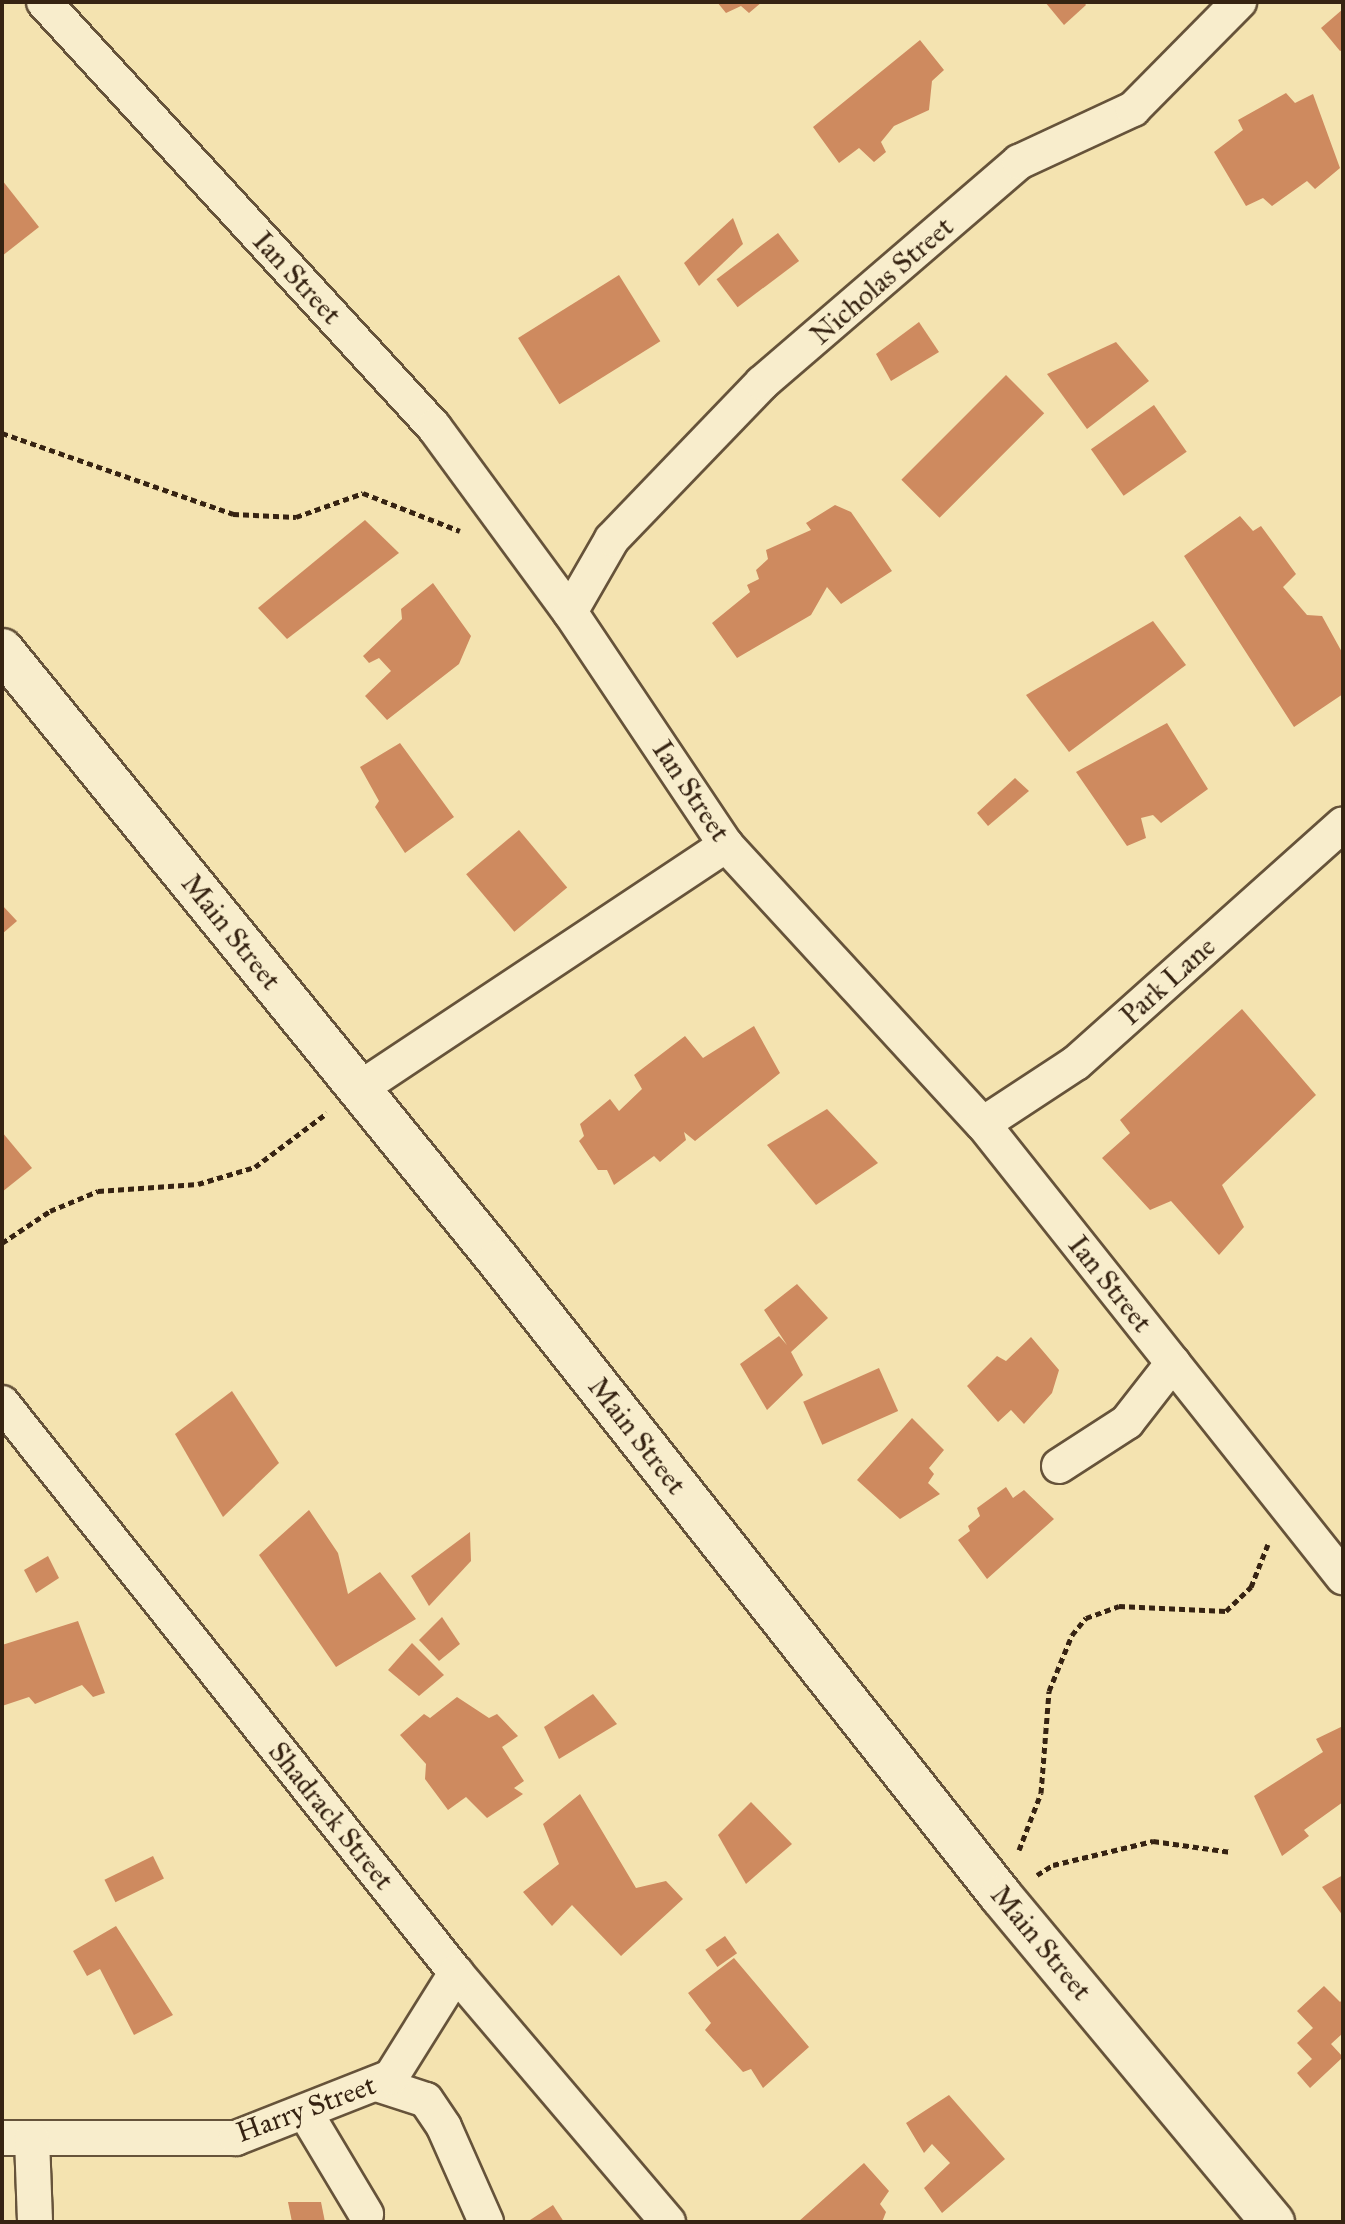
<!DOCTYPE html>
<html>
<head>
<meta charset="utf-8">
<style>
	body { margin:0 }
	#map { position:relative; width:1345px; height:2224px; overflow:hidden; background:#f4e3b0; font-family:"IM FELL Great Primer",serif }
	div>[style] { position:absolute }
	.building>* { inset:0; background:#ce8a5f; transform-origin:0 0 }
	.path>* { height:5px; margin-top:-2.5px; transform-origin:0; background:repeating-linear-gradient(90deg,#362312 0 6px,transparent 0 10px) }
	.roads { filter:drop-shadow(2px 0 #66533a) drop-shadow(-2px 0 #66533a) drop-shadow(0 2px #66533a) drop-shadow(0 -2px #66533a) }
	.minor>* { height:34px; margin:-17px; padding:0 17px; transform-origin:17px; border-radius:17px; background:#f8edcc }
	.tertiary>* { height:42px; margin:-21px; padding:0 21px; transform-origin:21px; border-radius:21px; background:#f8edcc }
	span { translate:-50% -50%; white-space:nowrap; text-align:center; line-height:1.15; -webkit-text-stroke:6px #f8edcc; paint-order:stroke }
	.street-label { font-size:28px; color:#362312 }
	.frame { position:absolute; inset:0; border:4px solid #362312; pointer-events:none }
</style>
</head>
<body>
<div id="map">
	<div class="building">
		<div style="clip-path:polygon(717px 2px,762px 2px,749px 13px,741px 6px,726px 13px)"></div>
		<div style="clip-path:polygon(1045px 2px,1084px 2px,1086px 5px,1064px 25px)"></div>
		<div style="clip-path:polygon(1343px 9px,1343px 50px,1340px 51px,1321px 28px)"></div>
		<div style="clip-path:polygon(920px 40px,944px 70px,932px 81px,929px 110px,894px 126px,881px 142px,886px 152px,874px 162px,859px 148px,839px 163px,813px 127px)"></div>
		<div style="clip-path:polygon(1286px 93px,1295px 103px,1313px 94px,1340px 168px,1315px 189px,1307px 181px,1272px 206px,1263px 198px,1246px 206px,1214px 152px,1243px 130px,1238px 120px)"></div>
		<div style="clip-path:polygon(2px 180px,39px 227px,2px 256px)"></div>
		<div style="clip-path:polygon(733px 218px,743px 244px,699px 286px,684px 263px)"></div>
		<div style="left:778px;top:233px;width:35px;height:77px;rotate:53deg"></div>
		<div style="left:619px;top:275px;width:78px;height:119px;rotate:58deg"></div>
		<div style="clip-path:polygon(919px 322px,939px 352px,891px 381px,876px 354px)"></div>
		<div style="clip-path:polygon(1116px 342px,1149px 381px,1087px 429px,1047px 374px)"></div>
		<div style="left:1006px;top:375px;width:54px;height:148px;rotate:45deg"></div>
		<div style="left:1154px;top:405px;width:57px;height:77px;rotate:55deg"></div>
		<div style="clip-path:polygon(835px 505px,851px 512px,892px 571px,841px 604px,827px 587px,811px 615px,737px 658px,712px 623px,750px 592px,747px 585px,759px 579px,756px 570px,768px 559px,766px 550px,811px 530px,806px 523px)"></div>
		<div style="clip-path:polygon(1240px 516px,1253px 531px,1261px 526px,1296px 574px,1283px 587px,1307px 615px,1322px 616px,1343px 654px,1343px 694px,1294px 727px,1184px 556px)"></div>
		<div style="clip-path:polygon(365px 520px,399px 553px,287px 639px,258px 608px)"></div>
		<div style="clip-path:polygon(433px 583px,471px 636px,459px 664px,387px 720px,365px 696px,391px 671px,379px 658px,369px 663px,363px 656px,402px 619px,401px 609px)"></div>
		<div style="clip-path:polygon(1153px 621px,1186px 665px,1069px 752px,1026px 695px)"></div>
		<div style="clip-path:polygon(1167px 723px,1208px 789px,1161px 823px,1153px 815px,1141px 818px,1146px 838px,1127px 846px,1076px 772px)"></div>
		<div style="clip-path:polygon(400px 743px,454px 817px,405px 853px,375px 807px,379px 801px,360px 767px)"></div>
		<div style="clip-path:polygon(1015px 778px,1029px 791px,988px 826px,977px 813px)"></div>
		<div style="left:519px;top:830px;width:75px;height:69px;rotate:50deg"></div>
		<div style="clip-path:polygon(2px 905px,17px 921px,2px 934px)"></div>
		<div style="clip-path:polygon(1242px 1009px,1316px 1095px,1222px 1185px,1244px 1227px,1219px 1255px,1171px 1201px,1150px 1210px,1102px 1158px,1130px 1133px,1120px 1120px)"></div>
		<div style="clip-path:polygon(754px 1026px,780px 1073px,695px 1141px,684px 1132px,686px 1140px,660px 1162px,654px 1156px,614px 1185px,607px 1170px,598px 1170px,579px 1141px,584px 1136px,580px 1124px,610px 1099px,619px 1111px,642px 1089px,634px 1075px,685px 1036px,703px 1058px)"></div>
		<div style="clip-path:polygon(827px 1109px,878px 1163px,816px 1205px,767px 1145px)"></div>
		<div style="clip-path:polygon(2px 1132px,32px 1168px,2px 1192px)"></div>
		<div style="clip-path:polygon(797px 1284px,828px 1318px,791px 1352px,803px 1375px,767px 1410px,740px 1364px,779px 1336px,787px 1345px,764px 1310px)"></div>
		<div style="clip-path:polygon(1031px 1337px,1059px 1370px,1052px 1393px,1024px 1424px,1011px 1410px,998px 1422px,967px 1386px,997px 1356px,1006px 1361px)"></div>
		<div style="left:879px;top:1368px;width:47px;height:83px;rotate:66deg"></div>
		<div style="clip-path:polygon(232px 1391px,279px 1463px,223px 1517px,175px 1434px)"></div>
		<div style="clip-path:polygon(912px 1418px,944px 1450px,929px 1468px,934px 1474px,928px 1483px,940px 1494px,900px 1519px,857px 1480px)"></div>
		<div style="clip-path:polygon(1006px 1487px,1013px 1498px,1024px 1490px,1054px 1519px,987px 1579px,958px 1540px,970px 1531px,968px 1526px,980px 1516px,977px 1508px)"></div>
		<div style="clip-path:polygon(309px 1510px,338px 1553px,348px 1594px,380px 1572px,416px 1619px,336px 1667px,259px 1555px)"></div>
		<div style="clip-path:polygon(470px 1532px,471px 1561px,429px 1606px,411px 1576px)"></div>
		<div style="clip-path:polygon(48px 1556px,59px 1578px,36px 1593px,24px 1570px)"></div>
		<div style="clip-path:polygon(442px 1617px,460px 1644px,439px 1661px,419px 1640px)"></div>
		<div style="clip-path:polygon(78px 1621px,105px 1693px,93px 1697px,82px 1685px,35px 1704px,29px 1697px,2px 1706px,2px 1645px)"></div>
		<div style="clip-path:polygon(412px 1643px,444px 1675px,419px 1696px,388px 1670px)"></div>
		<div style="clip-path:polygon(593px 1694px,617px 1724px,559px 1759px,544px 1727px)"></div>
		<div style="clip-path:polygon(457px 1697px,489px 1718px,497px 1714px,518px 1736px,502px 1747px,524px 1781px,514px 1788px,523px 1794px,487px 1818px,466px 1797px,448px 1810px,425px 1779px,426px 1764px,400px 1735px,424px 1714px,430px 1718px)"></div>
		<div style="clip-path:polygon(1343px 1726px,1343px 1802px,1304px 1830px,1309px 1836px,1282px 1856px,1254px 1796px,1323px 1752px,1316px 1739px)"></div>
		<div style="clip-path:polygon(580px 1794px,636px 1888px,666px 1881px,683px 1899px,621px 1956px,572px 1905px,552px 1926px,523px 1892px,559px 1864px,543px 1824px)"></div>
		<div style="clip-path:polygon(751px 1802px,792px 1844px,746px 1884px,718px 1835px)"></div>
		<div style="left:153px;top:1856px;width:25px;height:54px;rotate:64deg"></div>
		<div style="clip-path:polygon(1343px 1875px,1343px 1916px,1322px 1887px)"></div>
		<div style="clip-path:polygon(116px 1926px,173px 2015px,134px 2035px,100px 1969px,87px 1976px,73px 1951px)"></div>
		<div style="left:725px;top:1936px;width:21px;height:24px;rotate:55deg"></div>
		<div style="clip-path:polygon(734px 1958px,809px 2047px,763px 2088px,751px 2069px,743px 2072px,705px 2030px,711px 2023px,688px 1993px)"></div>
		<div style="clip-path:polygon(1324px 1986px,1340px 2002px,1343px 1999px,1343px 2033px,1331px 2044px,1343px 2057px,1310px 2088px,1297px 2073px,1312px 2059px,1297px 2043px,1313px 2028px,1297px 2011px)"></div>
		<div style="clip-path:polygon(949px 2095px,1005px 2159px,942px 2213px,924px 2188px,950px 2163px,932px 2144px,924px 2153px,906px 2123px)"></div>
		<div style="clip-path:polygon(864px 2163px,889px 2191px,880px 2204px,886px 2212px,882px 2222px,798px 2222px)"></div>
		<div style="clip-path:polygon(288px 2202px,321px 2202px,325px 2222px,292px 2222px)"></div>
		<div style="clip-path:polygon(553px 2205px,564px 2222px,527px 2222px)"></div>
	</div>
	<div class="path">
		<div style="left:2px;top:433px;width:245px;rotate:19.3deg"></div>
		<div style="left:233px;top:514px;width:63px;rotate:2.7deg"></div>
		<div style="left:296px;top:517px;width:71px;rotate:-19.7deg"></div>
		<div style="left:363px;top:493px;width:104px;rotate:21.4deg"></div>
		<div style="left:2px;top:1243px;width:58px;rotate:-33.7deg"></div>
		<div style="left:50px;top:1211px;width:52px;rotate:-22.6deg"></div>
		<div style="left:98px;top:1191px;width:100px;rotate:-4deg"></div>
		<div style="left:198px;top:1184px;width:59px;rotate:-16.6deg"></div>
		<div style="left:255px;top:1167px;width:90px;rotate:-36.9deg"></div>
		<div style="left:1019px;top:1850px;width:61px;rotate:-68.9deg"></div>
		<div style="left:1041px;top:1793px;width:102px;rotate:-85.5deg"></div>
		<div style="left:1049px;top:1691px;width:61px;rotate:-67.7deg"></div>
		<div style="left:1072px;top:1635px;width:22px;rotate:-51deg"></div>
		<div style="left:1086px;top:1618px;width:35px;rotate:-20deg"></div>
		<div style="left:1119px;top:1606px;width:107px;rotate:2.7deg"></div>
		<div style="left:1226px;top:1611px;width:35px;rotate:-44deg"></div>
		<div style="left:1251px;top:1587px;width:46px;rotate:-68.4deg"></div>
		<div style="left:1037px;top:1875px;width:19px;rotate:-32deg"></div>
		<div style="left:1053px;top:1865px;width:103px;rotate:-13.5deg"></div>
		<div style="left:1153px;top:1841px;width:79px;rotate:8deg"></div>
	</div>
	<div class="roads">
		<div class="minor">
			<div style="left:44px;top:2px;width:577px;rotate:47.46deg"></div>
			<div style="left:434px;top:427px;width:230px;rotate:53.7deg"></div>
			<div style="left:570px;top:612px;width:280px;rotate:56.2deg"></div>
			<div style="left:726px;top:845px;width:379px;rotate:47.4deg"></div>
			<div style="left:983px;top:1124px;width:579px;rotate:51.53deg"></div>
			<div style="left:570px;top:612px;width:84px;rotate:-60.1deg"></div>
			<div style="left:612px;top:539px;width:216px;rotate:-46.1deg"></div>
			<div style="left:762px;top:383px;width:339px;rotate:-40.7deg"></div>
			<div style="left:1019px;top:162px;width:126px;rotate:-24.9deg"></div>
			<div style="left:1133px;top:109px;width:151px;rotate:-45.3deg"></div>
			<div style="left:359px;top:1089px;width:441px;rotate:-33.6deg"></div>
			<div style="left:983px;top:1124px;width:111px;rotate:-33.3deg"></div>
			<div style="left:1076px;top:1063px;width:358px;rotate:-41.8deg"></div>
			<div style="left:2px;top:1403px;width:729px;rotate:51.46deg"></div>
			<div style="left:456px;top:1973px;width:327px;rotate:49.6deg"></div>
			<div style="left:1059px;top:1466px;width:81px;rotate:-32.9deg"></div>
			<div style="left:1127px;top:1422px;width:75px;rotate:-52.1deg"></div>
			<div style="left:380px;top:2085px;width:48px;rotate:18.1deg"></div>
			<div style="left:426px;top:2100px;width:32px;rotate:56deg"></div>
			<div style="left:444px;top:2127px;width:104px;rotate:66.1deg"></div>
			<div style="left:305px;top:2112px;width:119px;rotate:59.1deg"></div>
			<div style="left:2px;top:2138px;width:234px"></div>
			<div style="left:236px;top:2138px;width:167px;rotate:-21.5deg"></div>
			<div style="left:391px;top:2077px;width:123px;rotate:-58deg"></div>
			<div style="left:32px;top:2139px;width:83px;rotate:87.9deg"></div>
		</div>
		<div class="tertiary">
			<div style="left:2px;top:650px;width:788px;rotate:50.87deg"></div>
			<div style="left:499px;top:1261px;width:809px;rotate:51.67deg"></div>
			<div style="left:1001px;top:1896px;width:425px;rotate:50.2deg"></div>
		</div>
	</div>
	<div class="street-label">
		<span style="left:297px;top:278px;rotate:47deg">Ian Street</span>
		<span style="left:882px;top:281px;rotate:-41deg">Nicholas Street</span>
		<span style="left:691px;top:791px;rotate:56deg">Ian Street</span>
		<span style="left:231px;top:932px;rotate:51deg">Main Street</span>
		<span style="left:1168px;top:981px;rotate:-42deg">Park Lane</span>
		<span style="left:1110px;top:1284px;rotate:51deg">Ian Street</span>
		<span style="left:637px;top:1436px;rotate:52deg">Main Street</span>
		<span style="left:331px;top:1816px;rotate:51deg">Shadrack Street</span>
		<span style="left:1041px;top:1943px;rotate:50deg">Main Street</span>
		<span style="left:306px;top:2109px;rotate:-20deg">Harry Street</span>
	</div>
	<div class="frame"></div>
</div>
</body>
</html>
